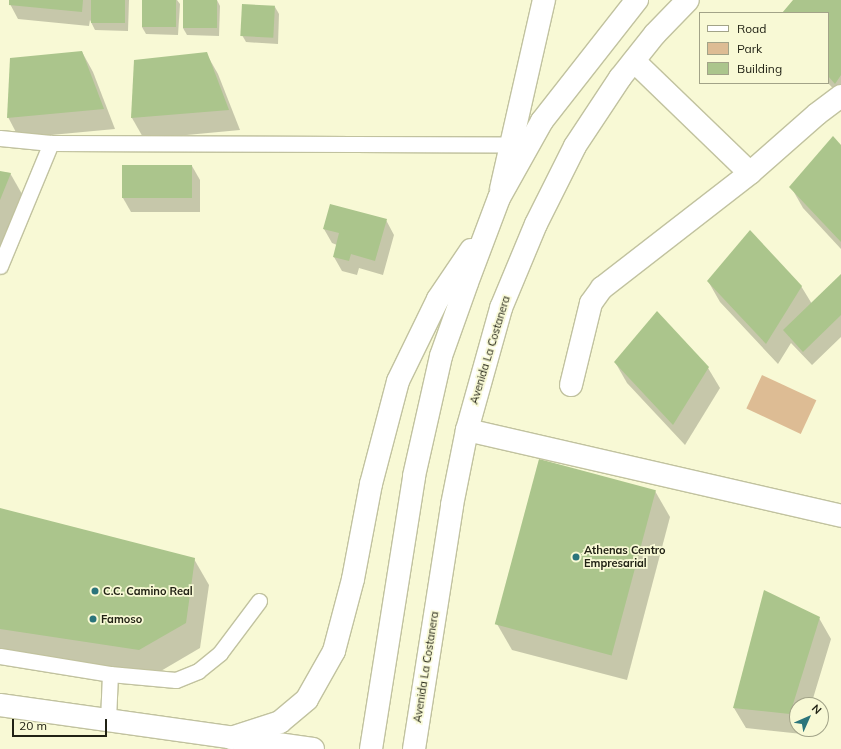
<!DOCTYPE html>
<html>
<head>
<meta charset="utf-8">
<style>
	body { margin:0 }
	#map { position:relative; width:841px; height:749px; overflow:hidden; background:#f8f9d5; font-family:Mulish,sans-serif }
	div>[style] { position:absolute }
	.green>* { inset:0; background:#ddbc94; transform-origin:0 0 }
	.shadow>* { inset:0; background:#0003 }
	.building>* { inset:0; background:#abc58c; transform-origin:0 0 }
	.roads { filter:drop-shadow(1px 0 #c1c29f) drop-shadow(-1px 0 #c1c29f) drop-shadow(0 1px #c1c29f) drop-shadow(0 -1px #c1c29f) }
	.service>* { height:15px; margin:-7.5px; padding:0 7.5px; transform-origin:7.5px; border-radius:7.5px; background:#fff }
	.minor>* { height:22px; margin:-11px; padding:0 11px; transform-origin:11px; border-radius:11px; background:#fff }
	.tertiary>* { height:22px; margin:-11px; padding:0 11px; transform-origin:11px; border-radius:11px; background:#fff }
	.dots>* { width:11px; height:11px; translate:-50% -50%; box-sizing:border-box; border:2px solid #f8f9d5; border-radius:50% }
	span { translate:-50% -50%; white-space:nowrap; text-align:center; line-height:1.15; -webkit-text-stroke:3.5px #f8f9d5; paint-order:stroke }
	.street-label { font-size:11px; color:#212215 }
	.poi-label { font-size:11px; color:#212215; font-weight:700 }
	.left { translate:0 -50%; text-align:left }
	.legend { position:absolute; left:699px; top:12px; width:130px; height:72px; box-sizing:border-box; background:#f8f9d5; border:1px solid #a2a388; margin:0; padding:5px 7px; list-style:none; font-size:12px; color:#212215 }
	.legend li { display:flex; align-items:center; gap:8px; height:20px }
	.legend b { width:20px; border:1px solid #a2a388 }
	.north { position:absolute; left:789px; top:697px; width:40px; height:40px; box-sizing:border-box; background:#f8f9d5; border:1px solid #a2a388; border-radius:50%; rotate:45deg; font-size:11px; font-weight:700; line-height:16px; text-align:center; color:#212215 }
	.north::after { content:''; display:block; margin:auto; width:14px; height:18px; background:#2b757b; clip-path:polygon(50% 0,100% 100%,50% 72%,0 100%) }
	.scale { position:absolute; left:12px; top:719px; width:95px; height:18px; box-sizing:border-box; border:2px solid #212215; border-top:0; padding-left:5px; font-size:12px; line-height:14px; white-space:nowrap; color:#212215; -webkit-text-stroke:3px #f8f9d5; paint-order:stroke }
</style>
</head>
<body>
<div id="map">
	<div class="green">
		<div style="left:762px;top:375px;width:60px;height:37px;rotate:25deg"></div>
	</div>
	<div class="shadow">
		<div style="clip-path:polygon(10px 0,129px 0,128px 31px,95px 30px,90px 20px,89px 26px,18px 19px,10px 4px)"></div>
		<div style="clip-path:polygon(143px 0,177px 0,180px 4px,178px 35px,146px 34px,142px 27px)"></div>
		<div style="clip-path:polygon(184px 0,217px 0,220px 6px,219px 36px,187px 35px,183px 28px)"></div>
		<div style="clip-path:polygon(795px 0,841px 0,841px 97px,828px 83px,828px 13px,784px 13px)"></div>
		<div style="clip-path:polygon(275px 7px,279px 14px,278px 44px,246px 42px,242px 35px)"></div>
		<div style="clip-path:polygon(82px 52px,93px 72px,115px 129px,19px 138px,8px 117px)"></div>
		<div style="clip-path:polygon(206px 53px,218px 74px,240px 130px,144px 139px,132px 118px,135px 61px)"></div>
		<div style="clip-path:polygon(841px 147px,841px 249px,803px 208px,791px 187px)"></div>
		<div style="clip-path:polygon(192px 166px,200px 180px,200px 212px,131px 212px,123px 198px)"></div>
		<div style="clip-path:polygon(0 172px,10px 173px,22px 194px,0 249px)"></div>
		<div style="clip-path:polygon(386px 220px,394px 235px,383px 275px,359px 268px,357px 275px,342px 271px,334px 257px,337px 245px,332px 243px,324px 229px)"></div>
		<div style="clip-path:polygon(841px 275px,841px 337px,812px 365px,791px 343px,778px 364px,720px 302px,708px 281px,801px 286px,812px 304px)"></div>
		<div style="clip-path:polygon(615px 362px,708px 368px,720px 388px,685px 445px,627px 383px)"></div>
		<div style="clip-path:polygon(655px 491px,670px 517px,627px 680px,512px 650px,497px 624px)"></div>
		<div style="clip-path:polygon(0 509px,194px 559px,209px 585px,200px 648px,154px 675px,0 652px)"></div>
		<div style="clip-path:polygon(819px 618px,831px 639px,811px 705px,797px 705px,797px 729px,803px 729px,802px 734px,746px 728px,734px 708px)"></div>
	</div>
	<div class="building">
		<div style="clip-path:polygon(9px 0,83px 0,82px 12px,9px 5px)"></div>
		<div style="left:91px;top:0;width:34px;height:23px"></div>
		<div style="left:142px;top:0;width:34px;height:27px"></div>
		<div style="left:183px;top:0;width:34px;height:28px"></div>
		<div style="clip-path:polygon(793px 0,841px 0,841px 75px,835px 84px,828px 76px,828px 13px,782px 13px)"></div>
		<div style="left:242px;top:4px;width:33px;height:32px;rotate:3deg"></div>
		<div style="clip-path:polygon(82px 51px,104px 109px,7px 118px,10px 58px)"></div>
		<div style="clip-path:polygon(207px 52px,229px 110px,131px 118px,134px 60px)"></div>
		<div style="clip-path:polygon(833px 136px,841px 145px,841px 242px,789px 187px)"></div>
		<div style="left:122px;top:165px;width:70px;height:33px"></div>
		<div style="clip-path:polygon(0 171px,11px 173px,0 200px)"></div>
		<div style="clip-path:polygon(330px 204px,387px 219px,375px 261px,351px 254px,349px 261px,333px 257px,339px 233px,323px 229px)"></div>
		<div style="clip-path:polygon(750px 230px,802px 286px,766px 344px,707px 281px)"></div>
		<div style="clip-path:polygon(841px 274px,841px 315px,803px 352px,783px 330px)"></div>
		<div style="clip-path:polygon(657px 311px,709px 367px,673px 425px,614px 362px)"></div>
		<div style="left:539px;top:459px;width:121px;height:171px;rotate:15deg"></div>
		<div style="clip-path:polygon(0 508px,195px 558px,186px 623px,139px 650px,0 629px)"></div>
		<div style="clip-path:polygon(764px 590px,820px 617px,790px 714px,733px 708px)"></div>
	</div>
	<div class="roads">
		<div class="service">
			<div style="left:0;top:138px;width:51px;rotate:5.6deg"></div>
			<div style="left:51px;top:143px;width:460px;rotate:0.2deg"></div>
			<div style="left:0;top:266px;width:133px;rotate:-67.5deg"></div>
			<div style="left:0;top:656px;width:111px;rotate:9.3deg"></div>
			<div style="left:110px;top:674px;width:66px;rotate:5.2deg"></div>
			<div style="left:176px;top:680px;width:24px;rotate:-22deg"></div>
			<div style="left:198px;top:671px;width:28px;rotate:-39deg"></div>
			<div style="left:220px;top:653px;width:65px;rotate:-53.1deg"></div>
			<div style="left:108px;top:720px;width:46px;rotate:-87.5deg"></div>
		</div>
		<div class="minor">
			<div style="left:634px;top:61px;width:161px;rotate:44deg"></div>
			<div style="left:501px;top:189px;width:194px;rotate:-77.2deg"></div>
			<div style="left:571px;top:385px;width:84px;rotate:-76.3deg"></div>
			<div style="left:591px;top:303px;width:19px;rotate:-54deg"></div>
			<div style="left:602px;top:288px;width:187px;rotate:-37.8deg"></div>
			<div style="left:750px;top:173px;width:89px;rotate:-41.4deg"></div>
			<div style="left:817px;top:114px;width:30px;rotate:-37deg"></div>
			<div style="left:467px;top:430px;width:384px;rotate:12.9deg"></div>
		</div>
		<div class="tertiary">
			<div style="left:0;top:705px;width:316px;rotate:8deg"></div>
			<div style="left:231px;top:738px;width:52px;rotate:-18.1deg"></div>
			<div style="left:280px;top:722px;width:35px;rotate:-40deg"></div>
			<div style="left:307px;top:699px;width:55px;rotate:-60.6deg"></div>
			<div style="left:334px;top:651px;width:74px;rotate:-75.2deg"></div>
			<div style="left:353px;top:579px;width:97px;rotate:-79.3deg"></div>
			<div style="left:371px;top:484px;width:106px;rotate:-75.3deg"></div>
			<div style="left:398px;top:381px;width:91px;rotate:-64deg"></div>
			<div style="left:438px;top:299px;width:59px;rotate:-56deg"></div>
			<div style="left:371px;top:749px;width:276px;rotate:-81deg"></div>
			<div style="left:414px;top:476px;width:123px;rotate:-77.3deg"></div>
			<div style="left:441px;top:356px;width:77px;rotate:-70.4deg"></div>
			<div style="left:467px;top:283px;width:91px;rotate:-69.4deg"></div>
			<div style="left:499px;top:198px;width:88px;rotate:-60.8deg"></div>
			<div style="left:542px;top:121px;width:154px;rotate:-51.9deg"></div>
			<div style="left:414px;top:749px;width:247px;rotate:-81.1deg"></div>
			<div style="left:452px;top:505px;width:76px;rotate:-78.7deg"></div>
			<div style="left:467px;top:430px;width:127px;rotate:-74.4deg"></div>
			<div style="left:501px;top:308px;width:91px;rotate:-67.4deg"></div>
			<div style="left:536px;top:224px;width:87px;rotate:-63.4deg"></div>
			<div style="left:575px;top:146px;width:82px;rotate:-56.5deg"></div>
			<div style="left:620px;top:78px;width:56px;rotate:-51.5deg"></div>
			<div style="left:655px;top:34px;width:47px;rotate:-45.9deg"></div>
		</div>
	</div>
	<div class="dots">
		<div style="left:576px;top:557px;background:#2b757b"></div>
		<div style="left:95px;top:591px;background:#2b757b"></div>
		<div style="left:93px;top:619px;background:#2b757b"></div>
	</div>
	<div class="street-label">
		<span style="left:490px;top:350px;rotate:-73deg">Avenida La Costanera</span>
		<span style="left:426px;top:667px;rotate:-81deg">Avenida La Costanera</span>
	</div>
	<div class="poi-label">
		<span class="left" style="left:584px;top:557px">Athenas Centro<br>Empresarial</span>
		<span class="left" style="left:103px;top:591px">C.C. Camino Real</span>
		<span class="left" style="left:101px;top:619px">Famoso</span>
	</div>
	<ul class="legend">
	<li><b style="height:5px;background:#fff"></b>Road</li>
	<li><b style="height:11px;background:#ddbc94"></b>Park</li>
	<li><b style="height:11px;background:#abc58c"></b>Building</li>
	</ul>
	<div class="north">N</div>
	<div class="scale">20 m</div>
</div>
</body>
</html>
